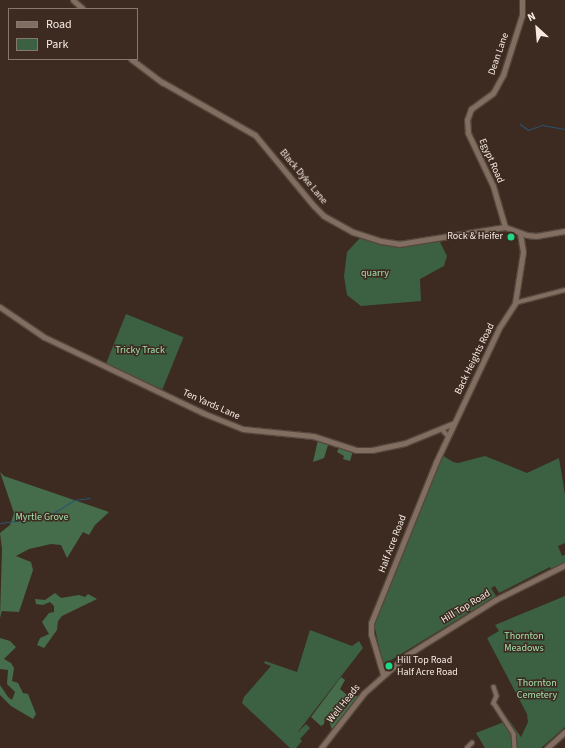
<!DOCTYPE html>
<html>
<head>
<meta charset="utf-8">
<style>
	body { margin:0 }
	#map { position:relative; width:565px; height:748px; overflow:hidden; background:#3d2b21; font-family:"Source Sans 3",sans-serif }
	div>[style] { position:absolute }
	.green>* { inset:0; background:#3b6042; transform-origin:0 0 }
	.forest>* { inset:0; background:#456d4c }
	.stream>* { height:1px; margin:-0.5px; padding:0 0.5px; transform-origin:0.5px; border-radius:0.5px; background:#275472 }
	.roads { filter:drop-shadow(1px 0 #56473d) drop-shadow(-1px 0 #56473d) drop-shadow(0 1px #56473d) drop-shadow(0 -1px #56473d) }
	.street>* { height:3.5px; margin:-1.75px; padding:0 1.75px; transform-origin:1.75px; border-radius:1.75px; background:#826d61 }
	.secondary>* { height:5px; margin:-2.5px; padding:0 2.5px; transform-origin:2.5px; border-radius:2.5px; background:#826d61 }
	.dots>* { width:11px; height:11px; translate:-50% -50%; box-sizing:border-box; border:2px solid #3d2b21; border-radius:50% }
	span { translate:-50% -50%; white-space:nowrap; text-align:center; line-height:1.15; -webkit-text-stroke:3px #3d2b21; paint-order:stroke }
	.street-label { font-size:10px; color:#f6eae3 }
	.poi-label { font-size:10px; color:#f6eae3 }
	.right { translate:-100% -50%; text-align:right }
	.left { translate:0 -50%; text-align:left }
	.park-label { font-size:10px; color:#a0e1ab }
	.legend { position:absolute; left:8px; top:8px; width:130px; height:52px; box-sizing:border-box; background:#3d2b21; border:1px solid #87776f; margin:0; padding:5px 7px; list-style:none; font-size:12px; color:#f6eae3 }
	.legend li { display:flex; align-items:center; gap:8px; height:20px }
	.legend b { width:20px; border:1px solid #87776f }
	.north { position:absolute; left:517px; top:8px; width:40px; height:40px; -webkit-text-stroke:3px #3d2b21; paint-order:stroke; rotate:334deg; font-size:11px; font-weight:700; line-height:16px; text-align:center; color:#f6eae3 }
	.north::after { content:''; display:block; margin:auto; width:14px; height:18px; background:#f6eae3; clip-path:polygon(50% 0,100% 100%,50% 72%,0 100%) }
</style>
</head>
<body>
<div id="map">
	<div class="green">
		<div style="clip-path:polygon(360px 238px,399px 247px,439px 240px,447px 256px,444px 266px,420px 279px,421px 301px,361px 306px,347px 295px,344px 276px,347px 252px)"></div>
		<div style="left:126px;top:314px;width:62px;height:56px;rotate:22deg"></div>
		<div style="clip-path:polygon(442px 455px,453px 462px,458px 463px,485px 456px,527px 473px,559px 458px,565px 495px,565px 543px,558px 546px,562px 556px,565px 555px,565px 563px,551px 569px,550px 567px,499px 593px,495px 586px,491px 588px,496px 596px,383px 665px,374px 624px)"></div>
		<div style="clip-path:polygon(565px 596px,565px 727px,541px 748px,485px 748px,476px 733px,509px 720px,521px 737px,528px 722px,527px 714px,487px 638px,499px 631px,495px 625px)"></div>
		<div style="clip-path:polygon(310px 630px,352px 646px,359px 641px,363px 648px,297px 733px,306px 724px,310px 728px,300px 739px,302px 741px,296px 748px,290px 748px,242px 703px,244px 697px,271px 666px,264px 663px,265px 661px,297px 672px)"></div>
	</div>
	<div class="forest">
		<div style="clip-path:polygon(318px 440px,329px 442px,324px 458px,313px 462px)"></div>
		<div style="clip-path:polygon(334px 445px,353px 451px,350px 461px,343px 459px,344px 456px,337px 452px,339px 448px)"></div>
		<div style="clip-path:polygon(0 472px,4px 476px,109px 512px,95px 525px,89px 535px,83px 532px,67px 558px,61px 545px,51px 544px,29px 549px,16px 556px,31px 562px,33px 570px,19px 612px,2px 611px,0 618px,2px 549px,0 533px,10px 525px,14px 513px)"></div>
		<div style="clip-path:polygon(55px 593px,61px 598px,79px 595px,85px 597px,88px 594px,97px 599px,62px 616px,58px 621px,57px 630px,44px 648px,37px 645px,40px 638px,49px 634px,42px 622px,49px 613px,54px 612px,54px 606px,50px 602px,43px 605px,36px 604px,35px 599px,45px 600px)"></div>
		<div style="clip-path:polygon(0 638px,10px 641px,16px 647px,4px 659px,11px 663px,14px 668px,12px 681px,18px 683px,23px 693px,28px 694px,36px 714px,33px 719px,11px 706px,0 695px,0 685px,8px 697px,12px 700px,15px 692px,7px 684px,8px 670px,0 669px)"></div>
		<div style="clip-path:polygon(341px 677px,345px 680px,340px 689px,348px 696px,358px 696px,332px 730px,328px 717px,325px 717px,324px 724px,321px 726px,311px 717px)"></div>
	</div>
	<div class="stream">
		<div style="left:520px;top:124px;width:10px;rotate:37deg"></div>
		<div style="left:528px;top:130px;width:15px;rotate:-20deg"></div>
		<div style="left:542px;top:125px;width:23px;rotate:10deg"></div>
		<div style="left:0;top:523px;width:47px;rotate:-7.3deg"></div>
		<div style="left:47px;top:517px;width:32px;rotate:-32deg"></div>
		<div style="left:74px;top:500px;width:16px;rotate:-7deg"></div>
	</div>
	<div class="roads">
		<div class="street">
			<div style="left:515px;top:303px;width:52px;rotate:-14.6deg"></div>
			<div style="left:442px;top:429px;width:9px;rotate:49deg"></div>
			<div style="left:494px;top:687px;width:9px;rotate:72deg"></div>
			<div style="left:497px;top:696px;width:8px;rotate:113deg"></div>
			<div style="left:494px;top:703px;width:37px;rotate:57deg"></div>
			<div style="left:514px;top:734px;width:14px;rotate:86deg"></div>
			<div style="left:467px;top:748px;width:7px;rotate:-45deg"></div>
		</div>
		<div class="secondary">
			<div style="left:73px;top:0;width:13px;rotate:42deg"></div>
			<div style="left:131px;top:59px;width:39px;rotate:37deg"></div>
			<div style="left:162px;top:82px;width:107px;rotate:29.7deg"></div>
			<div style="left:255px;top:135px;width:92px;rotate:50.3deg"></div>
			<div style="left:314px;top:206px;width:14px;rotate:45deg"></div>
			<div style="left:324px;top:216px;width:33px;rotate:29deg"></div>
			<div style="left:353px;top:232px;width:29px;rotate:18deg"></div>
			<div style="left:381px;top:241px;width:18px;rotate:9deg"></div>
			<div style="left:399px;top:244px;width:107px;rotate:-9.1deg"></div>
			<div style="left:505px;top:227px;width:43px;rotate:-106.3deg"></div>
			<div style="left:493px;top:186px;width:59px;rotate:-115.3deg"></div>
			<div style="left:468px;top:133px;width:13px;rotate:-94deg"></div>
			<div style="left:467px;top:120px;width:12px;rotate:-70deg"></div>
			<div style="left:471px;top:109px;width:27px;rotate:-36deg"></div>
			<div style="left:493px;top:93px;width:21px;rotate:-61deg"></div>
			<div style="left:503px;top:75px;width:63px;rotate:-72.4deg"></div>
			<div style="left:522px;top:15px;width:15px;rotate:-90deg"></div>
			<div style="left:505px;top:227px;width:23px;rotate:20deg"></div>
			<div style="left:527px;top:235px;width:9px;rotate:6deg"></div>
			<div style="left:536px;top:236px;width:29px;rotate:-10deg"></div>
			<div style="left:0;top:307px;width:53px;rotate:34.3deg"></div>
			<div style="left:44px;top:337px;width:176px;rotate:25.5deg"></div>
			<div style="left:203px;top:413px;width:43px;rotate:21.8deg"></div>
			<div style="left:243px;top:429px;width:70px;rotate:5.7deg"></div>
			<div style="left:313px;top:436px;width:45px;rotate:18deg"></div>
			<div style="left:356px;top:450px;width:16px"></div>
			<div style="left:372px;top:450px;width:34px;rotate:-12deg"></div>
			<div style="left:405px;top:443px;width:53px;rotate:-22.2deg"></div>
			<div style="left:383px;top:674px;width:42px;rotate:-106.7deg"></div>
			<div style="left:371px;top:634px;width:11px;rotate:-90deg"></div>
			<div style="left:371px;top:623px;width:174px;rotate:-68deg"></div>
			<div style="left:436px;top:462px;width:148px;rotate:-64.8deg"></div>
			<div style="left:499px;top:328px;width:30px;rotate:-57deg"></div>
			<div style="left:515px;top:303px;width:52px;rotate:-81.1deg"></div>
			<div style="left:523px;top:252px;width:19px;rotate:-99deg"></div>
			<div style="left:321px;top:748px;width:70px;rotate:-52deg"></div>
			<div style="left:364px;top:693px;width:57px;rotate:-41.5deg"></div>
			<div style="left:407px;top:655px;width:104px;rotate:-32deg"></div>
			<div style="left:495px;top:600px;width:78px;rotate:-26.6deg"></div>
			<div style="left:547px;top:748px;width:24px;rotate:-42deg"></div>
		</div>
	</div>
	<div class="dots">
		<div style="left:511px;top:237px;background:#1fd887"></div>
		<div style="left:389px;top:666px;background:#1fd887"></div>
	</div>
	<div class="street-label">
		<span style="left:499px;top:54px;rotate:-71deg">Dean Lane</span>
		<span style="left:491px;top:161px;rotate:66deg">Egypt Road</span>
		<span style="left:303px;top:177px;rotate:50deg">Black Dyke Lane</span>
		<span style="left:475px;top:359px;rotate:-64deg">Back Heights Road</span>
		<span style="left:211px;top:405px;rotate:24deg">Ten Yards Lane</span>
		<span style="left:393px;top:544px;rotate:-69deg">Half Acre Road</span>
		<span style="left:466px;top:607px;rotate:-31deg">Hill Top Road</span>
		<span style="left:344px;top:704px;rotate:-51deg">Well Heads</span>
	</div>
	<div class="poi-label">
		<span class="right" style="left:503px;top:237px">Rock &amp; Heifer</span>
		<span class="left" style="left:397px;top:666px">Hill Top Road<br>Half Acre Road</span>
	</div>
	<div class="park-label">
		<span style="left:375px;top:274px">quarry</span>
		<span style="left:140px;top:351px">Tricky Track</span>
		<span style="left:42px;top:518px">Myrtle Grove</span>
		<span style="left:524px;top:642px">Thornton<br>Meadows</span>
		<span style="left:537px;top:689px">Thornton<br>Cemetery</span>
	</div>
	<ul class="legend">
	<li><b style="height:5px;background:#826d61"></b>Road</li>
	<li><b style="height:11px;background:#3b6042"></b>Park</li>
	</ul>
	<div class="north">N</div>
</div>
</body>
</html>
